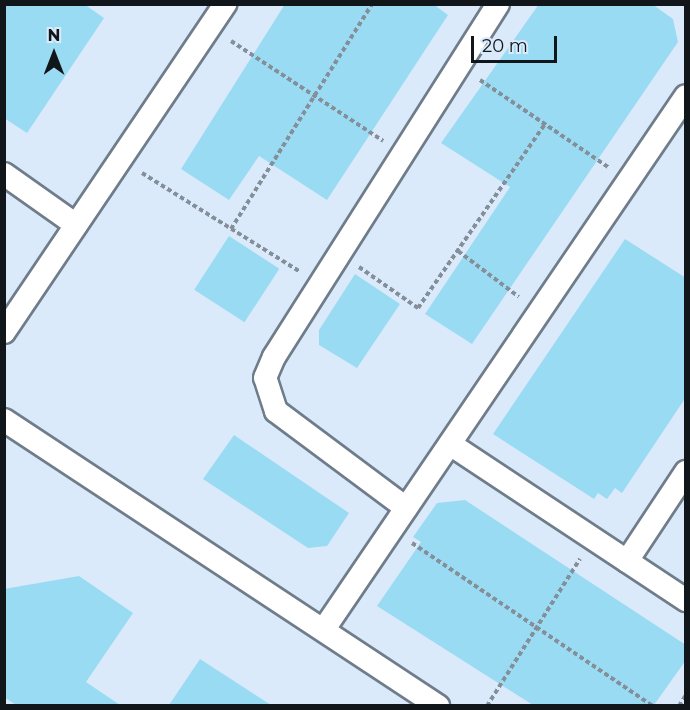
<!DOCTYPE html>
<html>
<head>
<meta charset="utf-8">
<style>
	body { margin:0 }
	#map { position:relative; width:690px; height:710px; overflow:hidden; background:#dbeafa; font-family:Montserrat,sans-serif }
	div>[style] { position:absolute }
	.building>* { inset:0; background:#9adbf4; transform-origin:0 0 }
	.path>* { height:4px; margin-top:-2px; transform-origin:0; background:repeating-linear-gradient(90deg,#848f9a 0 4.5px,transparent 0 7.5px) }
	.roads { filter:drop-shadow(2px 0 #6f7d8a) drop-shadow(-2px 0 #6f7d8a) drop-shadow(0 2px #6f7d8a) drop-shadow(0 -2px #6f7d8a) }
	.street>* { height:22px; margin:-11px; padding:0 11px; transform-origin:11px; border-radius:11px; background:#fff }
	span { translate:-50% -50%; white-space:nowrap; text-align:center; line-height:1.15; -webkit-text-stroke:5px #dbeafa; paint-order:stroke }
	.frame { position:absolute; inset:0; border:6px solid #11161b; pointer-events:none }
	.north { position:absolute; left:24px; top:24px; width:60px; height:60px; -webkit-text-stroke:4px #dbeafa; paint-order:stroke; rotate:0deg; font-size:16px; font-weight:700; line-height:24px; text-align:center; color:#11161b }
	.north::after { content:''; display:block; margin:auto; width:21px; height:27px; background:#11161b; clip-path:polygon(50% 0,100% 100%,50% 72%,0 100%) }
	.scale { position:absolute; left:471px; top:36px; width:86px; height:27px; box-sizing:border-box; border:3px solid #11161b; border-top:0; padding-left:8px; font-size:18px; line-height:21px; white-space:nowrap; color:#11161b; -webkit-text-stroke:4px #dbeafa; paint-order:stroke }
</style>
</head>
<body>
<div id="map">
	<div class="building">
		<div style="clip-path:polygon(4px 4px,84px 4px,104px 18px,27px 133px,4px 118px)"></div>
		<div style="clip-path:polygon(285px 4px,433px 4px,448px 15px,327px 200px,259px 156px,229px 200px,181px 169px)"></div>
		<div style="clip-path:polygon(539px 4px,652px 4px,673px 19px,678px 42px,472px 344px,425px 314px,510px 187px,441px 143px)"></div>
		<div style="left:229px;top:236px;width:60px;height:64px;rotate:33deg"></div>
		<div style="clip-path:polygon(625px 239px,686px 278px,686px 397px,622px 493px,615px 488px,607px 499px,598px 493px,594px 499px,493px 434px)"></div>
		<div style="clip-path:polygon(355px 274px,400px 304px,357px 368px,319px 345px,319px 330px)"></div>
		<div style="clip-path:polygon(234px 435px,349px 513px,327px 546px,308px 548px,203px 479px)"></div>
		<div style="clip-path:polygon(465px 500px,686px 645px,686px 660px,654px 705px,533px 705px,377px 606px,421px 542px,413px 537px,437px 503px)"></div>
		<div style="clip-path:polygon(79px 576px,133px 613px,86px 682px,120px 705px,16px 705px,4px 697px,4px 589px)"></div>
		<div style="clip-path:polygon(200px 659px,271px 705px,169px 705px)"></div>
	</div>
	<div class="path">
		<div style="left:231px;top:41px;width:182px;rotate:33.3deg"></div>
		<div style="left:480px;top:80px;width:155px;rotate:34.2deg"></div>
		<div style="left:142px;top:173px;width:185px;rotate:32deg"></div>
		<div style="left:231px;top:229px;width:266px;rotate:-57.9deg"></div>
		<div style="left:458px;top:251px;width:76px;rotate:37deg"></div>
		<div style="left:359px;top:267px;width:72px;rotate:34.8deg"></div>
		<div style="left:418px;top:308px;width:224px;rotate:-55.4deg"></div>
		<div style="left:412px;top:543px;width:291px;rotate:34.1deg"></div>
		<div style="left:487px;top:706px;width:174px;rotate:-57.7deg"></div>
		<div style="left:679px;top:706px;width:13px;rotate:-58deg"></div>
	</div>
	<div class="roads">
		<div class="street">
			<div style="left:4px;top:174px;width:88px;rotate:35.3deg"></div>
			<div style="left:4px;top:332px;width:396px;rotate:-56deg"></div>
			<div style="left:4px;top:420px;width:520px;rotate:33.38deg"></div>
			<div style="left:450px;top:444px;width:283px;rotate:33.5deg"></div>
			<div style="left:406px;top:508px;width:162px;rotate:-143.3deg"></div>
			<div style="left:276px;top:411px;width:35px;rotate:-108deg"></div>
			<div style="left:265px;top:378px;width:23px;rotate:-67deg"></div>
			<div style="left:274px;top:357px;width:418px;rotate:-57.6deg"></div>
			<div style="left:627px;top:561px;width:107px;rotate:-56.5deg"></div>
			<div style="left:324px;top:629px;width:644px;rotate:-55.82deg"></div>
		</div>
	</div>
	<div class="frame"></div>
	<div class="north">N</div>
	<div class="scale">20 m</div>
</div>
</body>
</html>
